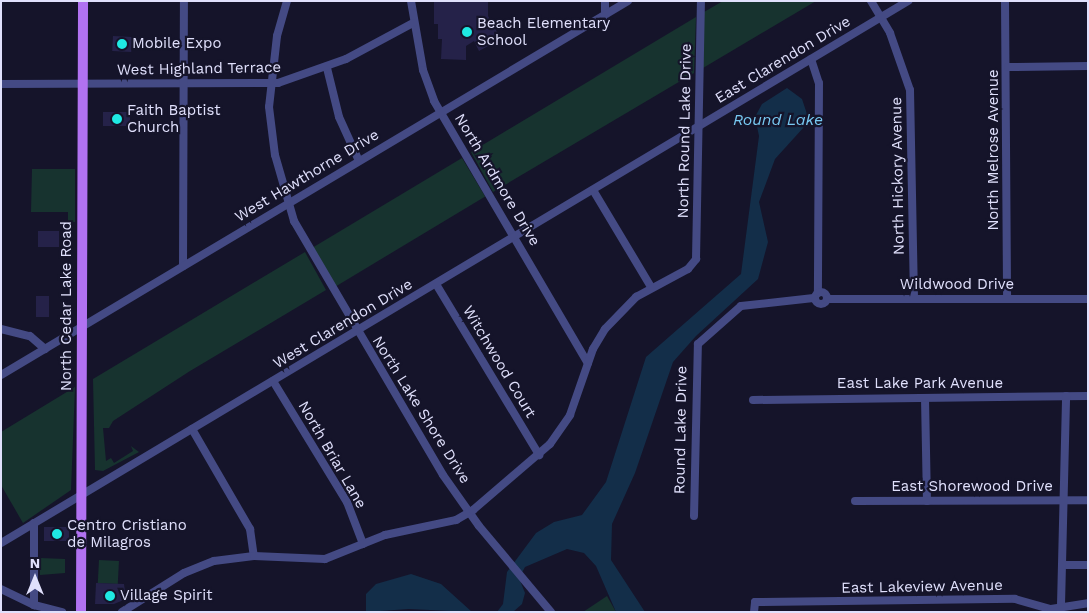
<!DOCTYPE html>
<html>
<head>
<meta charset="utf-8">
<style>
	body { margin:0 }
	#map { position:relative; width:1089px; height:613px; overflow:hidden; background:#15142a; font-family:"Work Sans",sans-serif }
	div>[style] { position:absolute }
	.green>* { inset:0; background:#17332f; transform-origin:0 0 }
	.water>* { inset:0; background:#132e49 }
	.building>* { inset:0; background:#252249; transform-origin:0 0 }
	.minor>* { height:8px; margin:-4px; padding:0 4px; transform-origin:4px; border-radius:4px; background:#444a84 }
	.minor>.ring { margin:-4px; padding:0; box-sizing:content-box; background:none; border:8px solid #444a84; border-radius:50% }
	.major>* { height:10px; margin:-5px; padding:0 5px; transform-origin:5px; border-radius:5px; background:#b172f1 }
	.dots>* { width:14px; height:14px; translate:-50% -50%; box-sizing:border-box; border:2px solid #15142a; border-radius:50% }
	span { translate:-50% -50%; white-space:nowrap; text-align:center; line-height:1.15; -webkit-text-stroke:4.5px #15142a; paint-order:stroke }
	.poi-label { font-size:15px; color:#e0e0fc }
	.left { translate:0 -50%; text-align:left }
	.street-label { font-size:15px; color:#e0e0fc }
	.water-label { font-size:16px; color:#78c9f2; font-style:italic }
	.frame { position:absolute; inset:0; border:2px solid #e0e0fc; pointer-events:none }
	.north { position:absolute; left:10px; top:553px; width:50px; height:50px; -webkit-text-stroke:4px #15142a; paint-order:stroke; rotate:0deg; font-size:14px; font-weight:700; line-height:20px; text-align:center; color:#e0e0fc }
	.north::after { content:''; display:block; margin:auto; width:18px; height:22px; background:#e0e0fc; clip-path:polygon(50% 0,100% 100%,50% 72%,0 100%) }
</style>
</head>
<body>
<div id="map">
	<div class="green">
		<div style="clip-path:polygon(723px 1px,816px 1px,703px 68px,704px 12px)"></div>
		<div style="clip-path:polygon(696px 17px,694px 73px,493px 192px,471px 152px)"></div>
		<div style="left:462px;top:158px;width:45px;height:174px;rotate:59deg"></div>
		<div style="clip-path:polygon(32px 169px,75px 169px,75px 222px,68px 222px,68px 212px,31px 212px)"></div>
		<div style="clip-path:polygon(305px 252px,326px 290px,190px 371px,113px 421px,109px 428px,103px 428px,106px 461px,111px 458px,114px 463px,133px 451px,131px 446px,139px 452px,103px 471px,95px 470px,93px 379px)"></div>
		<div style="clip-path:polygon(75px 387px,71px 490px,23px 523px,1px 485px,1px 432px)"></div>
		<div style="clip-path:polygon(40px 558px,65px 559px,65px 573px,40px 575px)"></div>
		<div style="left:99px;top:560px;width:20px;height:23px;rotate:3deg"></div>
		<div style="clip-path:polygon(607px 596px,616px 612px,583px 612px)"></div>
	</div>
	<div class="water">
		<div style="clip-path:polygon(787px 88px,802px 99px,808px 117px,804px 127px,775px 159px,759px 202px,768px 242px,758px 279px,696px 336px,673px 362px,635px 473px,612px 524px,611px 560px,645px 612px,616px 612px,596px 566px,584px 553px,567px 549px,525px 567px,519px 578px,525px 593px,522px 604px,513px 612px,497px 612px,503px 604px,507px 572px,536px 533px,554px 522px,582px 515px,606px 482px,646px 357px,741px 274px,759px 136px,755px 117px,762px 104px)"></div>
		<div style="clip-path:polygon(411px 574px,441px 584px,472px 612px,409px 609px,366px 612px,366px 594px,376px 584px)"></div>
	</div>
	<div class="building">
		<div style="clip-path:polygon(434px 1px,488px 1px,488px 16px,501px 39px,479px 51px,474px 41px,466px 46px,466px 60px,441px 59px,442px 39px,438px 39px,438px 24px,434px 24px)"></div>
		<div style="left:113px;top:36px;width:19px;height:15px;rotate:3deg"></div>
		<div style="left:103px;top:112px;width:27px;height:14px"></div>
		<div style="left:38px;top:231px;width:21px;height:16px"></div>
		<div style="left:36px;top:296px;width:13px;height:21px"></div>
		<div style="left:44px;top:527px;width:25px;height:14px"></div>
		<div style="clip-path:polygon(96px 583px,124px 584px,126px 599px,114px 604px,95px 604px)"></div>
	</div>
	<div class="minor">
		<div style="left:287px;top:1px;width:36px;rotate:106deg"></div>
		<div style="left:277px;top:36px;width:71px;rotate:96.4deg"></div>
		<div style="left:269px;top:107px;width:48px;rotate:82.9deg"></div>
		<div style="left:275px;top:155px;width:69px;rotate:73.9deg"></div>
		<div style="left:294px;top:221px;width:294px;rotate:59.6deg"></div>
		<div style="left:443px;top:475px;width:62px;rotate:54.8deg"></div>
		<div style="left:479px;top:526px;width:112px;rotate:50.1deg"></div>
		<div style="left:411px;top:1px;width:70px;rotate:80.1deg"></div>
		<div style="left:423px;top:70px;width:33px;rotate:70deg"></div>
		<div style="left:434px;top:101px;width:304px;rotate:59.6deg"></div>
		<div style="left:871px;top:1px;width:37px;rotate:59deg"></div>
		<div style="left:890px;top:33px;width:60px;rotate:70.7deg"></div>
		<div style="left:910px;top:90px;width:209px;rotate:88.9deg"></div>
		<div style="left:1005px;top:1px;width:298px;rotate:89.6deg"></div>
		<div style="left:605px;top:15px;width:14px;rotate:-90deg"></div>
		<div style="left:811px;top:59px;width:25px;rotate:72deg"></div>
		<div style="left:819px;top:83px;width:210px;rotate:90.3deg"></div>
		<div style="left:1008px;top:67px;width:80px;rotate:-0.7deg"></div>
		<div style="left:327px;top:68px;width:50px;rotate:76.2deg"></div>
		<div style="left:339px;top:117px;width:48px;rotate:65.6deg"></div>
		<div style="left:1px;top:84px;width:277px;rotate:-0.2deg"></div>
		<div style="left:278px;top:83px;width:72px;rotate:-19.4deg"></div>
		<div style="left:346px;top:59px;width:76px;rotate:-28.2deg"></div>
		<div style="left:593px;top:190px;width:113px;rotate:59.1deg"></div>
		<div style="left:183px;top:266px;width:265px;rotate:-89.8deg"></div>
		<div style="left:436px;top:284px;width:200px;rotate:58.9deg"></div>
		<div class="ring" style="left:815px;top:292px;width:4px;height:4px"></div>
		<div style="left:827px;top:299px;width:261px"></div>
		<div style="left:1px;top:329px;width:30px;rotate:14deg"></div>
		<div style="left:30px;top:336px;width:20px;rotate:41deg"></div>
		<div style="left:1px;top:375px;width:730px;rotate:-30.82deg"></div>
		<div style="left:273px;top:381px;width:142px;rotate:58.6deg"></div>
		<div style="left:347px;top:502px;width:45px;rotate:69.1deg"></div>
		<div style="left:925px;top:398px;width:103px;rotate:88.9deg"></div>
		<div style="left:753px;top:400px;width:335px;rotate:-0.7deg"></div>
		<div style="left:192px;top:429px;width:116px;rotate:59.9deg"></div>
		<div style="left:250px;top:529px;width:27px;rotate:82deg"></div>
		<div style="left:855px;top:501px;width:233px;rotate:-0.2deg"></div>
		<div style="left:694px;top:516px;width:172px;rotate:-88.7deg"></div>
		<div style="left:698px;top:344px;width:57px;rotate:-41.5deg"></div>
		<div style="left:741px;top:306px;width:73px;rotate:-6.3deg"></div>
		<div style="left:1px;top:543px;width:1057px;rotate:-30.86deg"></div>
		<div style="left:1063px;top:565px;width:25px"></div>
		<div style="left:1px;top:589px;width:37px;rotate:26deg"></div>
		<div style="left:34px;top:605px;width:29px;rotate:14deg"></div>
		<div style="left:34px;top:605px;width:82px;rotate:-90deg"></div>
		<div style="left:1061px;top:605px;width:209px;rotate:-88.6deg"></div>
		<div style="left:122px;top:612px;width:73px;rotate:-32.2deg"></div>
		<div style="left:184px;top:573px;width:32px;rotate:-22deg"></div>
		<div style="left:214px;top:561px;width:40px;rotate:-7.1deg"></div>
		<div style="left:254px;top:556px;width:71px;rotate:2.4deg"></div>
		<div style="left:325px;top:559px;width:65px;rotate:-21.8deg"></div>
		<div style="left:385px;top:535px;width:73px;rotate:-11.9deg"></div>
		<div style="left:456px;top:520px;width:20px;rotate:-30deg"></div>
		<div style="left:473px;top:510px;width:101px;rotate:-40.6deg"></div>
		<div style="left:550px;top:444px;width:35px;rotate:-55deg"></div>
		<div style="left:570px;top:415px;width:70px;rotate:-70.8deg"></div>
		<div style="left:593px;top:349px;width:23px;rotate:-59deg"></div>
		<div style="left:605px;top:329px;width:45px;rotate:-45.9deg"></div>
		<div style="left:636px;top:297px;width:59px;rotate:-28.3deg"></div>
		<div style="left:688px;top:269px;width:13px;rotate:-51deg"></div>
		<div style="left:696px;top:259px;width:258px;rotate:-88.9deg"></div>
		<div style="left:754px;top:612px;width:10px;rotate:-84deg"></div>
		<div style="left:755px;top:602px;width:260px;rotate:-0.7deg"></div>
		<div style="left:1015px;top:599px;width:37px;rotate:16deg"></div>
		<div style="left:1051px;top:609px;width:37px;rotate:-9deg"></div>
	</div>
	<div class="major">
		<div style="left:81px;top:612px;width:611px;rotate:-89.81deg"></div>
	</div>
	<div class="dots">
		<div style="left:467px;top:32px;background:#1fe9e3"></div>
		<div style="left:122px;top:44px;background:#1fe9e3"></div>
		<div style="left:117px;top:119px;background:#1fe9e3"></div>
		<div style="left:57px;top:534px;background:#1fe9e3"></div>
		<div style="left:110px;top:596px;background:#1fe9e3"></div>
	</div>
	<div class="poi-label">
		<span class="left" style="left:477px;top:32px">Beach Elementary<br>School</span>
		<span class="left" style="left:132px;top:44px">Mobile Expo</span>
		<span class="left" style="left:127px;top:119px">Faith Baptist<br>Church</span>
		<span class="left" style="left:67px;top:534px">Centro Cristiano<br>de Milagros</span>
		<span class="left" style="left:120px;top:596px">Village Spirit</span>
	</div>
	<div class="street-label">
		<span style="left:783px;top:60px;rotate:-31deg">East Clarendon Drive</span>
		<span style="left:199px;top:69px;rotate:-1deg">West Highland Terrace</span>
		<span style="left:685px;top:131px;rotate:-89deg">North Round Lake Drive</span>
		<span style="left:994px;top:150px;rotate:-90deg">North Melrose Avenue</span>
		<span style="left:307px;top:176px;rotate:-31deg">West Hawthorne Drive</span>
		<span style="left:898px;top:176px;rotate:-91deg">North Hickory Avenue</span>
		<span style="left:497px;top:180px;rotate:59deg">North Ardmore Drive</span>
		<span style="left:957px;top:285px">Wildwood Drive</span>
		<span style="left:67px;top:306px;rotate:-90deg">North Cedar Lake Road</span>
		<span style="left:343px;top:324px;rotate:-31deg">West Clarendon Drive</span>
		<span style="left:499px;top:362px;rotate:59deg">Witchwood Court</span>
		<span style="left:920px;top:384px">East Lake Park Avenue</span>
		<span style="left:421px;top:410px;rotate:58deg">North Lake Shore Drive</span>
		<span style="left:681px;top:430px;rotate:-89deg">Round Lake Drive</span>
		<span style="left:332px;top:455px;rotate:60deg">North Briar Lane</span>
		<span style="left:972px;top:487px">East Shorewood Drive</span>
		<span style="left:922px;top:587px;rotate:-1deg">East Lakeview Avenue</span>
	</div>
	<div class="water-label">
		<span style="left:778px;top:120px">Round Lake</span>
	</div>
	<div class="frame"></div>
	<div class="north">N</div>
</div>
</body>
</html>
